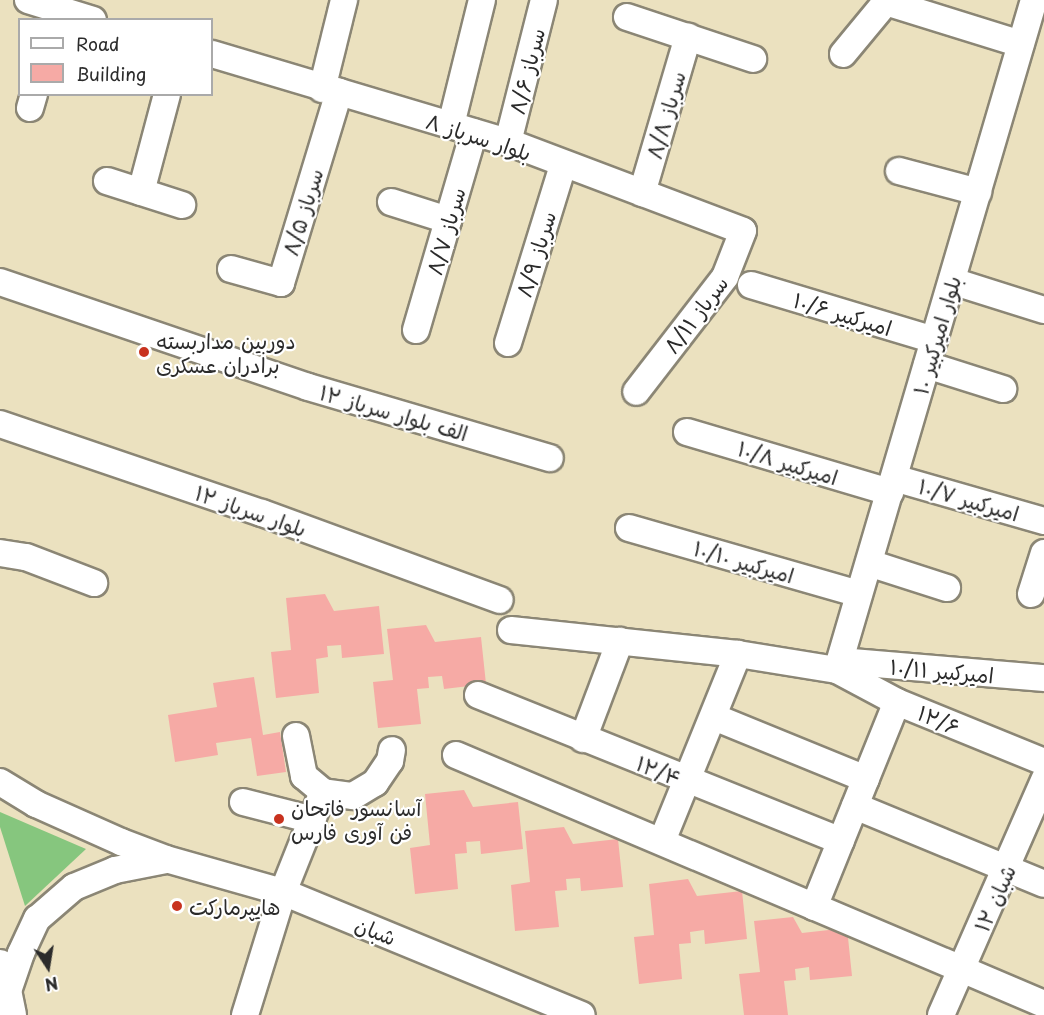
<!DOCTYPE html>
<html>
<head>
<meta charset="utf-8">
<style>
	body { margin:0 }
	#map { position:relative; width:1044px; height:1015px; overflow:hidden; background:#ebe1bf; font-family:"Playpen Sans","Playpen Sans Arabic",sans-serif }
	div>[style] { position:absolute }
	.green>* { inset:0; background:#86c67e }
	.building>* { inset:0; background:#f6aaa5 }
	.roads { filter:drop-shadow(2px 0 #8b8675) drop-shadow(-2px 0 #8b8675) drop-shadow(0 2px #8b8675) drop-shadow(0 -2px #8b8675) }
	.minor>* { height:26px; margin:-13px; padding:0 13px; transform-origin:13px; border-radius:13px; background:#fff }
	.major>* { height:32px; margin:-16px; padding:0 16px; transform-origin:16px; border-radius:16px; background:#fff }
	.dots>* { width:16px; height:16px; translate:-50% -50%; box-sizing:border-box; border:3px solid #fff; border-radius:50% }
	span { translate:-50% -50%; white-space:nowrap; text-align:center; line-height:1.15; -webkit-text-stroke:4.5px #fff; paint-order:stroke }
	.street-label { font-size:21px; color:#2b2b2b }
	.poi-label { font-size:21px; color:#2b2b2b }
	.left { translate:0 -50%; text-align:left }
	.legend { position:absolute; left:18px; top:18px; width:195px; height:78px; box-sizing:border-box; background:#fff; border:2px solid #aaa; margin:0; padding:8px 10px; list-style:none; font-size:18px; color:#2b2b2b }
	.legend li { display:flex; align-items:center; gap:12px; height:30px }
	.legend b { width:30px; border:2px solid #aaa }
	.north { position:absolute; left:18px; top:937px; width:60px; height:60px; -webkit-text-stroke:4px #fff; paint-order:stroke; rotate:168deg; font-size:16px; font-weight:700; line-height:24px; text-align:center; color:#2b2b2b }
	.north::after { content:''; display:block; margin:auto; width:21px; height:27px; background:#2b2b2b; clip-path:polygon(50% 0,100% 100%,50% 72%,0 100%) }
</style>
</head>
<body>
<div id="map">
	<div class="green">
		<div style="clip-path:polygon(0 812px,86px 849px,25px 906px,0 827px)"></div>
	</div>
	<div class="building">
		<div style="clip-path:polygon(325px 594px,334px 611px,379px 606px,384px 654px,342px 658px,341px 645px,327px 646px,328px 657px,316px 659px,319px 693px,276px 698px,271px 652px,291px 650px,286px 598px)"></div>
		<div style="clip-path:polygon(426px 625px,435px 642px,481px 637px,486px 684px,444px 689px,442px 676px,428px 677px,429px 688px,417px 689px,421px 724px,378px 728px,373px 682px,393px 680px,387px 629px)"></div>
		<div style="clip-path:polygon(254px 677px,263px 735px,280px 732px,286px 772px,257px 776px,251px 738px,216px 743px,218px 755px,175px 762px,168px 715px,217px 707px,213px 683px)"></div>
		<div style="clip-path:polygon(464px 790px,473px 807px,518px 802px,523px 849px,481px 854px,480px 841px,466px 842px,467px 853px,455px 854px,458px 889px,415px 894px,410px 848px,430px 845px,425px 794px)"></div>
		<div style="clip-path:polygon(564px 827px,573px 844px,618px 839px,623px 887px,581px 891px,580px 878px,566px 879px,567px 890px,555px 891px,559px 927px,515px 931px,511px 885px,530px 882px,525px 831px)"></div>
		<div style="clip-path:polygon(688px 879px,697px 896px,742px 891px,747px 939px,705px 944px,704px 930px,690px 932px,691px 943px,679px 944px,682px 979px,639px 984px,634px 937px,654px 935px,649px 884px)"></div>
		<div style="clip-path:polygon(793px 917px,802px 933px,847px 928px,852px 976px,810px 980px,809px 967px,795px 969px,796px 980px,784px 981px,788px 1015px,744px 1015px,739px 974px,760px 972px,754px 921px)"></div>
	</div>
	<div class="roads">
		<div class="minor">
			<div style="left:28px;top:0;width:68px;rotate:17.1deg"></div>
			<div style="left:627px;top:17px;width:133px;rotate:18.4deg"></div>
			<div style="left:212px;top:54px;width:309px;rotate:16.6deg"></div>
			<div style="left:508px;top:142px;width:251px;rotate:20.7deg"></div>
			<div style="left:743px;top:231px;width:49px;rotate:111.4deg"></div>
			<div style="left:725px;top:277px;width:145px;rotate:127.7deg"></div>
			<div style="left:843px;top:54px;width:67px;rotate:-50.4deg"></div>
			<div style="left:886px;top:2px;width:141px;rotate:17.3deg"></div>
			<div style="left:322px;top:89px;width:92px;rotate:-76.1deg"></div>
			<div style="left:30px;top:108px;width:15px;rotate:-74deg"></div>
			<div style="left:451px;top:125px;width:129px;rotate:-76.1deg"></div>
			<div style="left:508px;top:142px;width:146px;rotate:-75.8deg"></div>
			<div style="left:899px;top:171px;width:82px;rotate:14.9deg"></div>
			<div style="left:107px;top:181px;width:79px;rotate:17.7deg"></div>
			<div style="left:141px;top:192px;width:101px;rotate:-75.1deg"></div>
			<div style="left:642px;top:193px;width:163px;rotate:-73.6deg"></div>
			<div style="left:391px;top:202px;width:60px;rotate:17.5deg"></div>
			<div style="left:231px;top:269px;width:52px;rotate:15.6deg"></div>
			<div style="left:281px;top:283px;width:200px;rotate:-73.1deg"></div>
			<div style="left:952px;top:281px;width:96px;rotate:17.5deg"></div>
			<div style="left:0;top:282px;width:325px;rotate:18.8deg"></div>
			<div style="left:308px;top:387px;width:252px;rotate:16.4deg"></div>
			<div style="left:751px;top:285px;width:191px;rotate:16.7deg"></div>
			<div style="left:416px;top:330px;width:206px;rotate:-73.7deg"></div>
			<div style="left:508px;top:343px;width:186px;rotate:-72.8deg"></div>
			<div style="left:927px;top:365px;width:80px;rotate:17.5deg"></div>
			<div style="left:0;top:424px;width:277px;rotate:18.8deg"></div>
			<div style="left:262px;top:513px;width:253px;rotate:20.1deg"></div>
			<div style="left:687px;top:432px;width:212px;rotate:16.5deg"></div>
			<div style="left:894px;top:478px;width:156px;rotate:16deg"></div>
			<div style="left:629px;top:528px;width:239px;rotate:16deg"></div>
			<div style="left:0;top:553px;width:26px;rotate:9deg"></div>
			<div style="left:26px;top:557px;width:73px;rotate:20.9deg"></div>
			<div style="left:869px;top:563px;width:82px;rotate:17.8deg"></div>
			<div style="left:1031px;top:594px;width:43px;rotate:-72.4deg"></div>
			<div style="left:511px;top:630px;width:228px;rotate:6deg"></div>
			<div style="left:738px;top:654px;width:100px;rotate:9.2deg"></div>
			<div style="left:837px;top:670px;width:68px;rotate:28.1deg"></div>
			<div style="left:897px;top:702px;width:159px;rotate:22.2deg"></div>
			<div style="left:840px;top:661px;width:205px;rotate:4.8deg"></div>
			<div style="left:837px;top:670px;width:698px;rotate:-73.62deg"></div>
			<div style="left:478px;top:695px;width:391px;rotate:21.9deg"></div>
			<div style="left:714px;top:717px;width:164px;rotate:22.2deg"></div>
			<div style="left:296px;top:736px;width:41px;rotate:78.7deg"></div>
			<div style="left:304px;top:776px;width:25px;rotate:40deg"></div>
			<div style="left:323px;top:792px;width:30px;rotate:8deg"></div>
			<div style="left:353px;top:796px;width:26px;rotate:-31deg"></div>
			<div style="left:375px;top:783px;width:27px;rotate:-56deg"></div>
			<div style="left:390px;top:761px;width:11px;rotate:-80deg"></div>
			<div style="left:583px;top:739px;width:105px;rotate:-69.3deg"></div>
			<div style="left:456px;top:755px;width:639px;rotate:22.95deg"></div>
			<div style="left:0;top:782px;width:42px;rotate:31.4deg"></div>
			<div style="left:36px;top:804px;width:93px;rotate:24.1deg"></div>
			<div style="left:121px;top:842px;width:48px;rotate:20.7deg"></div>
			<div style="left:166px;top:859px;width:122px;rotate:15.8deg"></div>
			<div style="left:283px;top:892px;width:323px;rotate:22.4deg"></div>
			<div style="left:243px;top:802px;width:72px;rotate:14.4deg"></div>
			<div style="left:855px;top:806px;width:204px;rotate:22.4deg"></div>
			<div style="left:662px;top:841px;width:202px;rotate:-67.9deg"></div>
			<div style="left:814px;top:907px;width:221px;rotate:-68deg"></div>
			<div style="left:7px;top:994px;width:43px;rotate:-71.1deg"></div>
			<div style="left:21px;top:953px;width:38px;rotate:-65deg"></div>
			<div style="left:37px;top:919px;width:49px;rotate:-40.9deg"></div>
			<div style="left:74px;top:887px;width:44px;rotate:-22.5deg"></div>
			<div style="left:115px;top:870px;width:52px;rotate:-11.1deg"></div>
			<div style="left:245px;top:1015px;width:129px;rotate:-72.8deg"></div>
			<div style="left:283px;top:892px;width:108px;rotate:-68.2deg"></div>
			<div style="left:941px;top:1015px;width:257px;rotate:-66.3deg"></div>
		</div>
		<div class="major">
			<div style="left:0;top:966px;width:50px;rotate:78.5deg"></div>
		</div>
	</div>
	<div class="dots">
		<div style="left:144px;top:352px;background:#c8321e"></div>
		<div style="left:279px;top:819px;background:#c8321e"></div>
		<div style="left:177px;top:906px;background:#c8321e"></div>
	</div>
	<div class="street-label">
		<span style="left:526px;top:71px;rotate:-76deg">۸/۶ سرباز</span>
		<span style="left:665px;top:115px;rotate:-74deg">۸/۸ سرباز</span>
		<span style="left:479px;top:136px;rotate:18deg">۸ بلوار سرباز</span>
		<span style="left:302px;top:212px;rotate:-73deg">۸/۵ سرباز</span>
		<span style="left:445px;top:231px;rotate:-74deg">۸/۷ سرباز</span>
		<span style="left:535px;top:254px;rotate:-73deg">۸/۹ سرباز</span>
		<span style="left:843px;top:313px;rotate:17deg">۱۰/۶ امیرکبیر</span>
		<span style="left:695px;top:314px;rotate:-53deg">۸/۱۱ سرباز</span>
		<span style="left:936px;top:335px;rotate:-74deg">۱۰ بلوار امیرکبیر</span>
		<span style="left:394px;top:412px;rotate:16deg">۱۲ الف بلوار سرباز</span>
		<span style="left:788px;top:462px;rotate:17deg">۱۰/۸ امیرکبیر</span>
		<span style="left:969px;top:499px;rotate:16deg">۱۰/۷ امیرکبیر</span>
		<span style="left:251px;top:510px;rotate:19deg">۱۲ بلوار سرباز</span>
		<span style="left:744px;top:561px;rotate:16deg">۱۰/۱۰ امیرکبیر</span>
		<span style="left:942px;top:670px;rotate:5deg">۱۰/۱۱ امیرکبیر</span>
		<span style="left:939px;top:719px;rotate:23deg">۱۲/۶</span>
		<span style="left:659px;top:770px;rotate:22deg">۱۲/۴</span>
		<span style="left:994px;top:898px;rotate:-66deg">۱۲ شبان</span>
		<span style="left:376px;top:930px;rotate:22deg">شبان</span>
	</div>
	<div class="poi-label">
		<span class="left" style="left:156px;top:352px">دوربین مداربسته<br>برادران عسکری</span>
		<span class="left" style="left:291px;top:819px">آسانسور فاتحان<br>فن آوری فارس</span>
		<span class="left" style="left:189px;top:906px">هایپرمارکت</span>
	</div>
	<ul class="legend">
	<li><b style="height:8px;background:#fff"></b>Road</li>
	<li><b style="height:16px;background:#f6aaa5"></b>Building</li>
	</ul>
	<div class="north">N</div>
</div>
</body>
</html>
